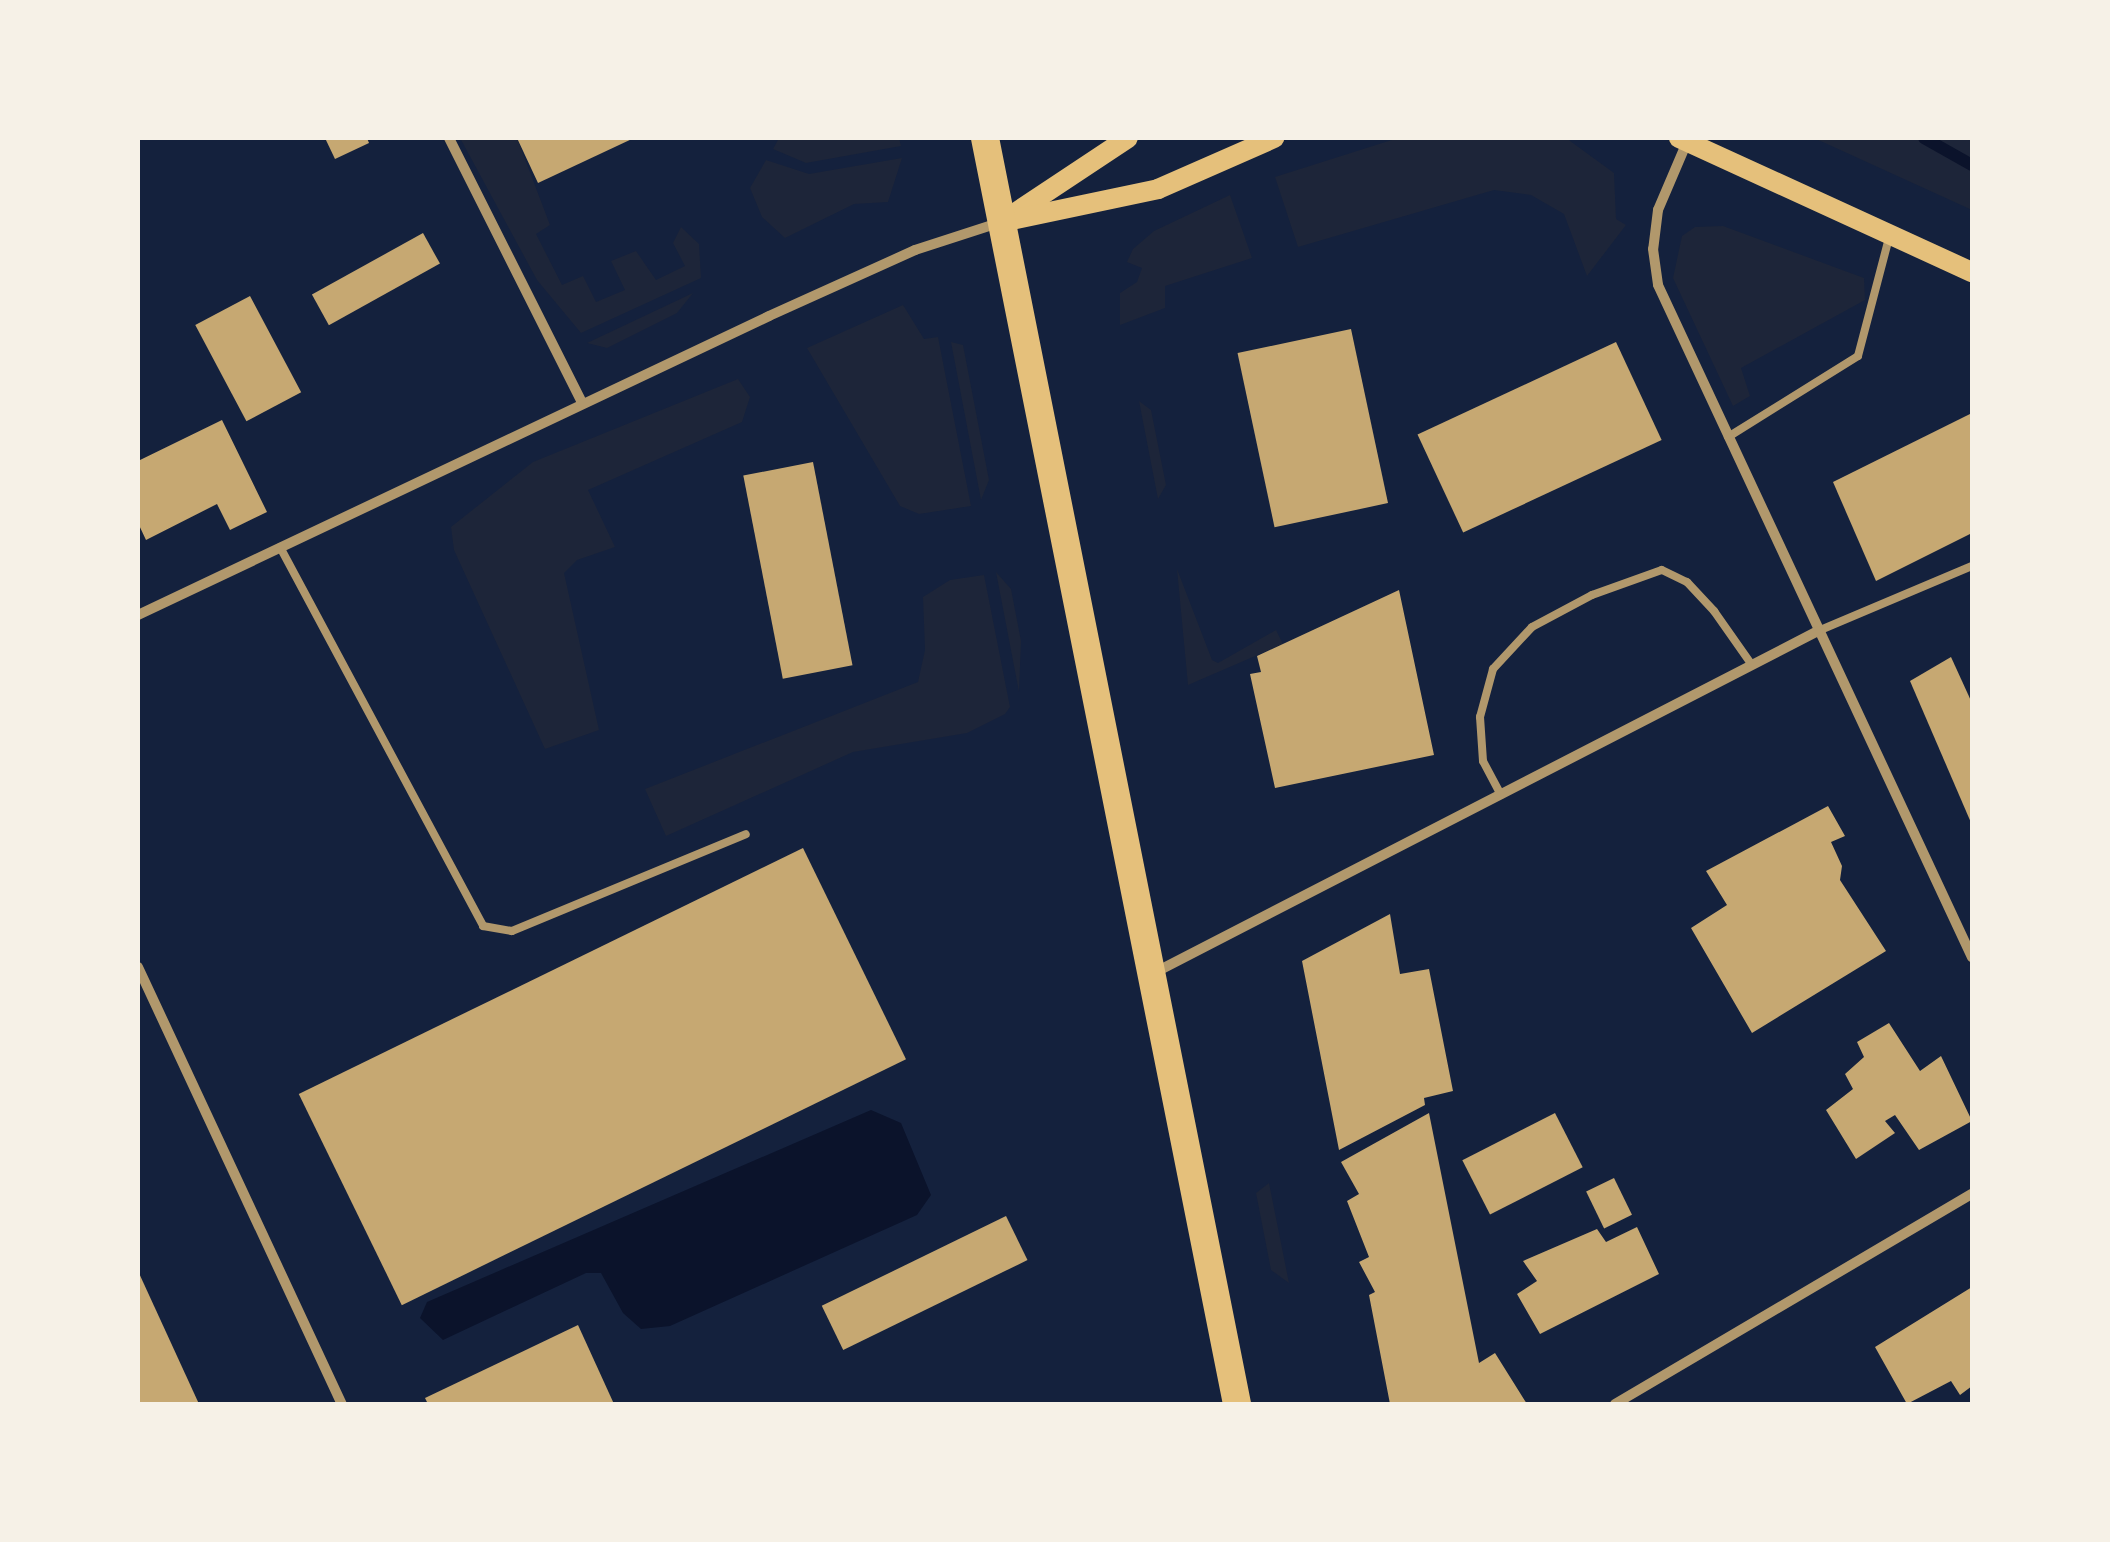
<!DOCTYPE html>
<html>
<head>
<meta charset="utf-8">
<style>
	body { margin:0 }
	#map { position:relative; width:2110px; height:1542px; overflow:hidden; background:#14213d; font-family:Overpass,sans-serif }
	div>[style] { position:absolute }
	.green>* { inset:0; background:#1d2539 }
	.water>* { inset:0; background:#0b132b }
	.stream>* { height:12px; margin:-6px; padding:0 6px; transform-origin:6px; border-radius:6px; background:#0b132b }
	.building>* { inset:0; background:#c6a872; transform-origin:0 0 }
	.service>* { height:8px; margin:-4px; padding:0 4px; transform-origin:4px; border-radius:4px; background:#b1986c }
	.minor>* { height:10px; margin:-5px; padding:0 5px; transform-origin:5px; border-radius:5px; background:#b1986c }
	.secondary>* { height:20px; margin:-10px; padding:0 10px; transform-origin:10px; border-radius:10px; background:#e5c07b }
	.trunk>* { height:28px; margin:-14px; padding:0 14px; transform-origin:14px; border-radius:14px; background:#e5c07b }
	span { translate:-50% -50%; white-space:nowrap; text-align:center; line-height:1.15; -webkit-text-stroke:8px #f6f1e7; paint-order:stroke }
	.frame { position:absolute; inset:0; border:140px solid #f6f1e7; pointer-events:none }
</style>
</head>
<body>
<div id="map">
	<div class="green">
		<div style="clip-path:polygon(460px 138px,517px 138px,550px 225px,536px 234px,562px 285px,583px 276px,596px 302px,625px 290px,611px 261px,636px 251px,656px 280px,685px 266px,673px 243px,681px 227px,699px 244px,701px 278px,581px 333px,537px 280px)"></div>
		<div style="clip-path:polygon(779px 138px,899px 138px,901px 146px,806px 163px,773px 149px)"></div>
		<div style="clip-path:polygon(1398px 138px,1566px 138px,1614px 173px,1616px 219px,1626px 225px,1587px 276px,1564px 214px,1531px 195px,1494px 190px,1298px 247px,1275px 177px)"></div>
		<div style="clip-path:polygon(1814px 138px,1972px 138px,1972px 210px)"></div>
		<div style="clip-path:polygon(902px 158px,888px 202px,854px 204px,785px 238px,762px 217px,750px 188px,766px 160px,809px 174px)"></div>
		<div style="clip-path:polygon(1230px 195px,1252px 258px,1165px 286px,1165px 308px,1120px 325px,1120px 293px,1137px 282px,1142px 268px,1127px 262px,1133px 249px,1154px 231px)"></div>
		<div style="clip-path:polygon(1723px 226px,1864px 278px,1865px 300px,1741px 368px,1750px 396px,1733px 406px,1673px 278px,1682px 236px,1695px 227px)"></div>
		<div style="clip-path:polygon(693px 293px,677px 313px,607px 348px,587px 343px)"></div>
		<div style="clip-path:polygon(903px 305px,924px 339px,938px 337px,971px 506px,919px 514px,900px 506px,807px 348px)"></div>
		<div style="clip-path:polygon(951px 342px,963px 345px,989px 480px,981px 500px)"></div>
		<div style="clip-path:polygon(738px 379px,750px 397px,742px 422px,588px 490px,615px 547px,577px 560px,564px 573px,599px 730px,545px 749px,454px 550px,451px 527px,533px 462px)"></div>
		<div style="clip-path:polygon(1139px 401px,1151px 410px,1166px 485px,1158px 499px)"></div>
		<div style="clip-path:polygon(1177px 569px,1212px 660px,1218px 663px,1276px 630px,1283px 644px,1188px 685px)"></div>
		<div style="clip-path:polygon(996px 572px,1011px 589px,1021px 641px,1019px 692px)"></div>
		<div style="clip-path:polygon(984px 575px,1010px 707px,1005px 714px,967px 733px,853px 752px,666px 836px,645px 789px,918px 682px,925px 650px,923px 597px,950px 580px)"></div>
		<div style="clip-path:polygon(1269px 1183px,1289px 1283px,1271px 1270px,1256px 1193px)"></div>
	</div>
	<div class="water">
		<div style="clip-path:polygon(871px 1110px,901px 1123px,931px 1195px,917px 1215px,670px 1326px,641px 1329px,623px 1313px,601px 1273px,586px 1273px,443px 1340px,420px 1318px,427px 1302px)"></div>
	</div>
	<div class="stream">
		<div style="left:1924px;top:138px;width:55px;rotate:29.4deg"></div>
	</div>
	<div class="building">
		<div style="clip-path:polygon(325px 138px,367px 138px,369px 143px,335px 159px)"></div>
		<div style="clip-path:polygon(517px 138px,634px 138px,538px 183px)"></div>
		<div style="left:423px;top:233px;width:35px;height:127px;rotate:61deg"></div>
		<div style="left:250px;top:296px;width:109px;height:62px;rotate:62deg"></div>
		<div style="left:1351px;top:329px;width:178px;height:116px;rotate:78deg"></div>
		<div style="left:1616px;top:342px;width:108px;height:219px;rotate:65deg"></div>
		<div style="clip-path:polygon(1972px 413px,1972px 533px,1876px 581px,1833px 482px)"></div>
		<div style="clip-path:polygon(222px 420px,267px 512px,230px 530px,217px 504px,146px 540px,138px 523px,138px 461px)"></div>
		<div style="left:813px;top:462px;width:207px;height:71px;rotate:79deg"></div>
		<div style="clip-path:polygon(1399px 590px,1434px 755px,1275px 788px,1250px 674px,1261px 672px,1257px 656px)"></div>
		<div style="clip-path:polygon(1951px 657px,1972px 703px,1972px 825px,1910px 681px)"></div>
		<div style="clip-path:polygon(1828px 806px,1845px 836px,1831px 842px,1842px 866px,1840px 880px,1886px 951px,1752px 1033px,1691px 928px,1727px 905px,1706px 871px)"></div>
		<div style="left:803px;top:848px;width:235px;height:561px;rotate:64deg"></div>
		<div style="clip-path:polygon(1390px 914px,1400px 974px,1429px 969px,1453px 1091px,1424px 1098px,1425px 1105px,1339px 1150px,1302px 961px)"></div>
		<div style="clip-path:polygon(1889px 1023px,1920px 1071px,1941px 1056px,1972px 1121px,1919px 1150px,1895px 1115px,1885px 1121px,1895px 1133px,1856px 1159px,1826px 1110px,1853px 1089px,1845px 1074px,1864px 1057px,1857px 1042px)"></div>
		<div style="clip-path:polygon(1429px 1113px,1479px 1363px,1495px 1353px,1527px 1404px,1390px 1404px,1369px 1295px,1375px 1292px,1359px 1262px,1369px 1257px,1347px 1201px,1359px 1194px,1341px 1162px)"></div>
		<div style="left:1555px;top:1113px;width:61px;height:104px;rotate:63deg"></div>
		<div style="left:1614px;top:1178px;width:41px;height:31px;rotate:64deg"></div>
		<div style="left:1006px;top:1216px;width:49px;height:205px;rotate:64deg"></div>
		<div style="clip-path:polygon(1637px 1227px,1659px 1274px,1540px 1334px,1517px 1294px,1537px 1281px,1523px 1261px,1597px 1229px,1606px 1242px)"></div>
		<div style="clip-path:polygon(138px 1271px,199px 1404px,138px 1404px)"></div>
		<div style="clip-path:polygon(1972px 1287px,1972px 1386px,1960px 1395px,1951px 1381px,1907px 1404px,1875px 1347px)"></div>
		<div style="clip-path:polygon(578px 1325px,614px 1404px,428px 1404px,425px 1398px)"></div>
	</div>
	<div class="service">
		<div style="left:1728px;top:437px;width:153px;rotate:-31.9deg"></div>
		<div style="left:1858px;top:356px;width:122px;rotate:-75.3deg"></div>
		<div style="left:280px;top:547px;width:430px;rotate:61.8deg"></div>
		<div style="left:483px;top:926px;width:29px;rotate:10deg"></div>
		<div style="left:512px;top:931px;width:253px;rotate:-22.5deg"></div>
		<div style="left:1818px;top:631px;width:167px;rotate:-22.9deg"></div>
		<div style="left:1501px;top:795px;width:38px;rotate:-118deg"></div>
		<div style="left:1483px;top:761px;width:44px;rotate:-93.9deg"></div>
		<div style="left:1480px;top:717px;width:50px;rotate:-74.8deg"></div>
		<div style="left:1493px;top:669px;width:57px;rotate:-47.1deg"></div>
		<div style="left:1532px;top:627px;width:68px;rotate:-28.1deg"></div>
		<div style="left:1592px;top:595px;width:74px;rotate:-19.7deg"></div>
		<div style="left:1662px;top:570px;width:28px;rotate:26deg"></div>
		<div style="left:1687px;top:582px;width:40px;rotate:47deg"></div>
		<div style="left:1714px;top:611px;width:66px;rotate:54.9deg"></div>
	</div>
	<div class="minor">
		<div style="left:449px;top:138px;width:296px;rotate:63.3deg"></div>
		<div style="left:1687px;top:142px;width:74px;rotate:113.1deg"></div>
		<div style="left:1658px;top:210px;width:39px;rotate:97deg"></div>
		<div style="left:1653px;top:249px;width:36px;rotate:82deg"></div>
		<div style="left:1658px;top:285px;width:742px;rotate:64.96deg"></div>
		<div style="left:138px;top:615px;width:698px;rotate:-25.35deg"></div>
		<div style="left:769px;top:316px;width:160px;rotate:-24.3deg"></div>
		<div style="left:915px;top:250px;width:90px;rotate:-18deg"></div>
		<div style="left:138px;top:967px;width:482px;rotate:65deg"></div>
		<div style="left:1152px;top:974px;width:749px;rotate:-27.25deg"></div>
		<div style="left:1615px;top:1404px;width:414px;rotate:-30.5deg"></div>
	</div>
	<div class="secondary">
		<div style="left:1679px;top:138px;width:322px;rotate:24.6deg"></div>
		<div style="left:1012px;top:215px;width:139px;rotate:-33.6deg"></div>
		<div style="left:1002px;top:222px;width:159px;rotate:-11.9deg"></div>
		<div style="left:1158px;top:189px;width:127px;rotate:-23.7deg"></div>
	</div>
	<div class="trunk">
		<div style="left:985px;top:138px;width:1291px;rotate:78.74deg"></div>
	</div>
	<div class="frame"></div>
</div>
</body>
</html>
